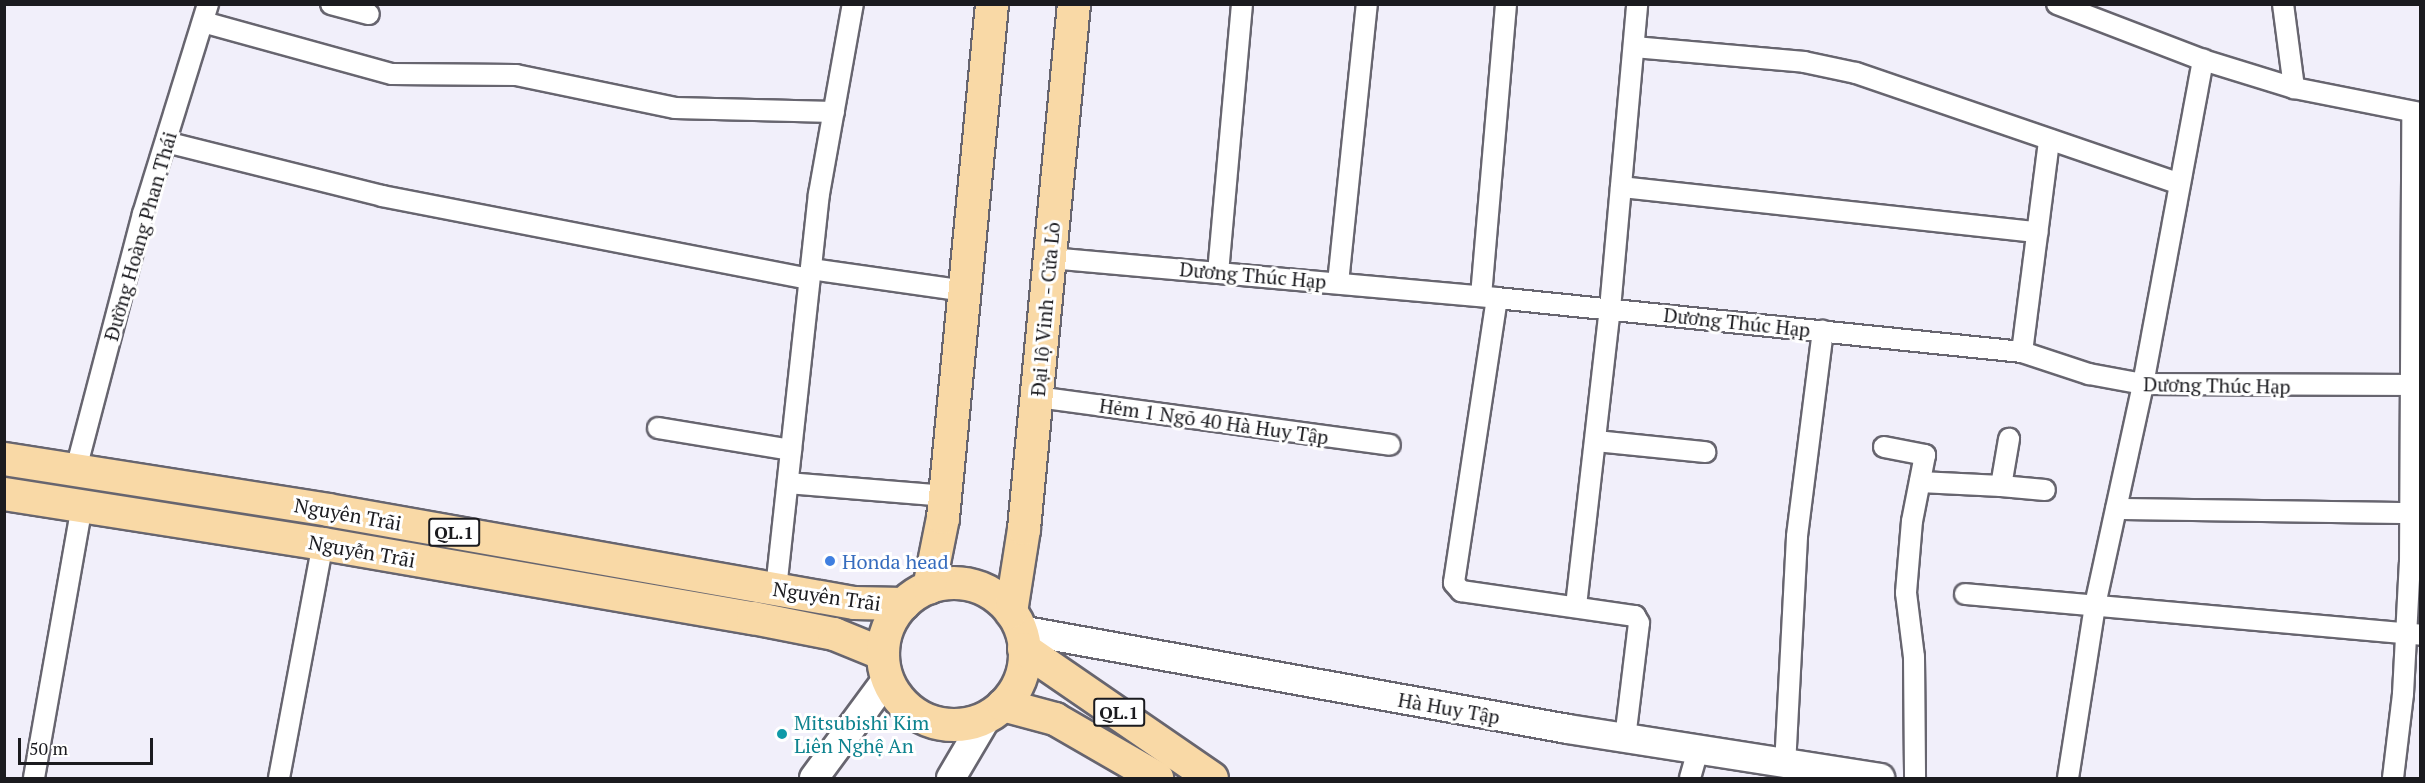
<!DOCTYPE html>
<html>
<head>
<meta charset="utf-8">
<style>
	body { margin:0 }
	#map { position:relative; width:2425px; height:783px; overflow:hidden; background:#f1effa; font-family:"PT Serif",serif }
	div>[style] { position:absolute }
	.roads { filter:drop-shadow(2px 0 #67656f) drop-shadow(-2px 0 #67656f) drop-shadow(0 2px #67656f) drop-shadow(0 -2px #67656f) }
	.street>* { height:20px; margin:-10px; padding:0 10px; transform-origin:10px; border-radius:10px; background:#fff }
	.secondary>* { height:28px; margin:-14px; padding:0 14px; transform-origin:14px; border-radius:14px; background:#fff }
	.primary>* { height:32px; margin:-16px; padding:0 16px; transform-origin:16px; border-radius:16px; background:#f9d9a6 }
	.primary>.ring { margin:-16px; padding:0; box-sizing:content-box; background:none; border:32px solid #f9d9a6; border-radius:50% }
	.dots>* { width:16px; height:16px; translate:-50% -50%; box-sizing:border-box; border:3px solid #fff; border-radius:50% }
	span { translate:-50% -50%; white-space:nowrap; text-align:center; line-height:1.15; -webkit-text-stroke:6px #fff; paint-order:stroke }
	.shield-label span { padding:2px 4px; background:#fff; border:2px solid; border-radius:4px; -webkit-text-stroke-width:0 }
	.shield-label { font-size:18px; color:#1b1b1f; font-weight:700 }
	.street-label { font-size:20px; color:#1b1b1f }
	.shop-label { font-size:20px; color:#366cbe }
	.left { translate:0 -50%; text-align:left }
	.culture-label { font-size:20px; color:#0d838f }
	.frame { position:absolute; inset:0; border:6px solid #1b1b1f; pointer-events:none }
	.scale { position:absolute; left:18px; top:738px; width:135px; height:27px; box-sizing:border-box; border:3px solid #1b1b1f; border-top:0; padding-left:8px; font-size:18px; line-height:21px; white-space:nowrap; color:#1b1b1f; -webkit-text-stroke:4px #fff; paint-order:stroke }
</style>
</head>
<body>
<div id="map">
	<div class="roads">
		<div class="street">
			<div style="left:331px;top:4px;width:39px;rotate:15deg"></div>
			<div style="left:2057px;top:4px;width:156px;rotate:21deg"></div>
			<div style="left:2203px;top:60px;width:95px;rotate:17.1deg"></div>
			<div style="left:2294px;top:88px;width:128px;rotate:11.2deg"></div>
			<div style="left:2283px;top:4px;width:85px;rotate:82.5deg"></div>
			<div style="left:203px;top:22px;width:196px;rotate:15.4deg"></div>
			<div style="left:392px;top:74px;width:124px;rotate:0.5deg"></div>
			<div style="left:516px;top:75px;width:162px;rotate:11.7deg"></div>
			<div style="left:675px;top:108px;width:159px;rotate:1.4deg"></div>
			<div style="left:1634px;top:47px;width:171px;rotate:5deg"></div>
			<div style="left:1804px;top:62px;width:53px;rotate:11.9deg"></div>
			<div style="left:1856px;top:73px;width:342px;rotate:18.9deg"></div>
			<div style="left:166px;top:142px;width:223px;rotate:14deg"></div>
			<div style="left:382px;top:196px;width:435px;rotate:11deg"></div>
			<div style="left:1621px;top:187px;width:419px;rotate:6.2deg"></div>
			<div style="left:1050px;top:258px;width:449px;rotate:5.1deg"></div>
			<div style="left:1497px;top:298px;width:528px;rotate:5.87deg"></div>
			<div style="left:2022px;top:352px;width:71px;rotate:18.2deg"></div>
			<div style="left:2089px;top:374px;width:55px;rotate:10.5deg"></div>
			<div style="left:2143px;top:384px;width:277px;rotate:0.2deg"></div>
			<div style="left:811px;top:269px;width:156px;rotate:8.1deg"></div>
			<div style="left:1218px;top:273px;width:270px;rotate:-84.9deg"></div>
			<div style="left:1338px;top:283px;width:281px;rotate:-84.1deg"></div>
			<div style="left:1481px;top:296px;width:293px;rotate:-85.1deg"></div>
			<div style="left:1497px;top:298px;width:288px;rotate:98.6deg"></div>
			<div style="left:1454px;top:583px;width:11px;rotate:49deg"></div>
			<div style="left:1461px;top:591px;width:176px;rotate:8.2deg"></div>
			<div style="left:1635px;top:616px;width:8px;rotate:60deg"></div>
			<div style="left:1639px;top:623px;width:117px;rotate:96.9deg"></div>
			<div style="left:2022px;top:352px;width:214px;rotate:-82.7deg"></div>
			<div style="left:1037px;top:397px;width:356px;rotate:7.7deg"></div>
			<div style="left:658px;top:428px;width:135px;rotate:9.4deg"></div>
			<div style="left:1596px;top:441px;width:110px;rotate:5.8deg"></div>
			<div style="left:1884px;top:447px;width:42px;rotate:11deg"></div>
			<div style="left:1925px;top:455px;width:67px;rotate:101.1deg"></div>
			<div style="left:1912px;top:521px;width:72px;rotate:94.8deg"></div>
			<div style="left:1906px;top:593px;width:64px;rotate:82.9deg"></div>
			<div style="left:1914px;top:657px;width:121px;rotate:89.5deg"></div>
			<div style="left:76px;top:469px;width:264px;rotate:-75.3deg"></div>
			<div style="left:143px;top:214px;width:220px;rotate:-72.8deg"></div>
			<div style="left:1920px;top:482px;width:81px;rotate:2.8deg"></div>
			<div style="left:2001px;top:486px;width:48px;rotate:-80.3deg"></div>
			<div style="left:788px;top:483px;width:158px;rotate:4.7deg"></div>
			<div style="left:2001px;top:486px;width:44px;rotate:5.2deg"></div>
			<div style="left:2116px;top:509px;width:292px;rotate:0.8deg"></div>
			<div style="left:776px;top:589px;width:397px;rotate:-83.8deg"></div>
			<div style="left:819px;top:194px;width:193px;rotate:-79.9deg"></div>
			<div style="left:1965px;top:594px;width:457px;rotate:5.1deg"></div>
			<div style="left:1576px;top:606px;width:299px;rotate:-83.5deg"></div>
			<div style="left:1610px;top:309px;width:306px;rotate:-84.9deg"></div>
			<div style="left:1785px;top:766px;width:230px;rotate:-87deg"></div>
			<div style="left:1797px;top:536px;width:207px;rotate:-82.8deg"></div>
			<div style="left:34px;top:778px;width:276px;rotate:-80deg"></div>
			<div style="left:279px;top:778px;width:238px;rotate:-79.4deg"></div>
			<div style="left:1690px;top:778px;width:29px;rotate:-74deg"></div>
			<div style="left:2068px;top:778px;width:175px;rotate:-81.1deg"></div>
			<div style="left:2095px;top:605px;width:226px;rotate:-77.7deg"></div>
			<div style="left:2143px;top:384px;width:330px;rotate:-79.5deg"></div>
			<div style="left:2393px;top:778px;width:85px;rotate:-83.2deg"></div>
			<div style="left:2403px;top:694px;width:132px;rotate:-87deg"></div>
			<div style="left:2410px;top:562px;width:450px;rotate:-89.7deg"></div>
		</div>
		<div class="secondary">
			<div style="left:1020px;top:630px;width:557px;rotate:10.24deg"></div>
			<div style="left:1568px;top:729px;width:316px;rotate:8.9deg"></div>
			<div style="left:814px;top:778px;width:123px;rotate:-53.6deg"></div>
			<div style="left:951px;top:778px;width:71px;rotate:-59.5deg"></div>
		</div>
		<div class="primary">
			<div style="left:4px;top:459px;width:328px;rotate:8.9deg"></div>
			<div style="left:328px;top:510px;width:534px;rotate:10.03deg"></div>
			<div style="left:854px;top:603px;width:50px;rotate:1.1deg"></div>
			<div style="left:4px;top:494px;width:323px;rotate:8.9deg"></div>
			<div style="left:323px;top:544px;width:436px;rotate:9.8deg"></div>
			<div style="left:753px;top:618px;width:83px;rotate:11.2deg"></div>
			<div style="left:834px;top:634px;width:53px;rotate:22.2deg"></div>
			<div class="ring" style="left:883px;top:583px;width:110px;height:110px"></div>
			<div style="left:929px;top:588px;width:71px;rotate:-78.7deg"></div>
			<div style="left:943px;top:518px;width:516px;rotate:-84.55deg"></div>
			<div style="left:1011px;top:612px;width:84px;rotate:-81.1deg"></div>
			<div style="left:1024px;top:529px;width:527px;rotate:-84.56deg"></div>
			<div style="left:1024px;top:649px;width:228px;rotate:34.5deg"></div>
			<div style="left:1003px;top:705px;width:54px;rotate:15.1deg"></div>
			<div style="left:1055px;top:719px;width:118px;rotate:30deg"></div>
		</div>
	</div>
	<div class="dots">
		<div style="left:830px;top:561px;background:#3f7fe0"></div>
		<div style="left:782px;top:734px;background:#0f9aa8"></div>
	</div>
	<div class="shield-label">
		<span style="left:454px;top:532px">QL.1</span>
		<span style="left:1119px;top:712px">QL.1</span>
	</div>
	<div class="street-label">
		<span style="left:140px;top:236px;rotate:-74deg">Đường Hoàng Phan Thái</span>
		<span style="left:1253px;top:275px;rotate:5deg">Dương Thúc Hạp</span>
		<span style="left:1045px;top:309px;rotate:-85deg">Đại lộ Vinh - Cửa Lò</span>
		<span style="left:1737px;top:322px;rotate:6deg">Dương Thúc Hạp</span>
		<span style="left:2217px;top:385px;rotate:1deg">Dương Thúc Hạp</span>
		<span style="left:1214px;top:421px;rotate:8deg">Hẻm 1 Ngõ 40 Hà Huy Tập</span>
		<span style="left:348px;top:514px;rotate:10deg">Nguyên Trãi</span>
		<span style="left:362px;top:551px;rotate:10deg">Nguyễn Trãi</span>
		<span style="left:827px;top:596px;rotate:8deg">Nguyên Trãi</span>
		<span style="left:1449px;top:708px;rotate:10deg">Hà Huy Tập</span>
	</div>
	<div class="shop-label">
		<span class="left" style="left:842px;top:561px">Honda head</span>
	</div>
	<div class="culture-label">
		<span class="left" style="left:794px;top:734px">Mitsubishi Kim<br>Liên Nghệ An</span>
	</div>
	<div class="frame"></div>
	<div class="scale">50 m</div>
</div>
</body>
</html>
